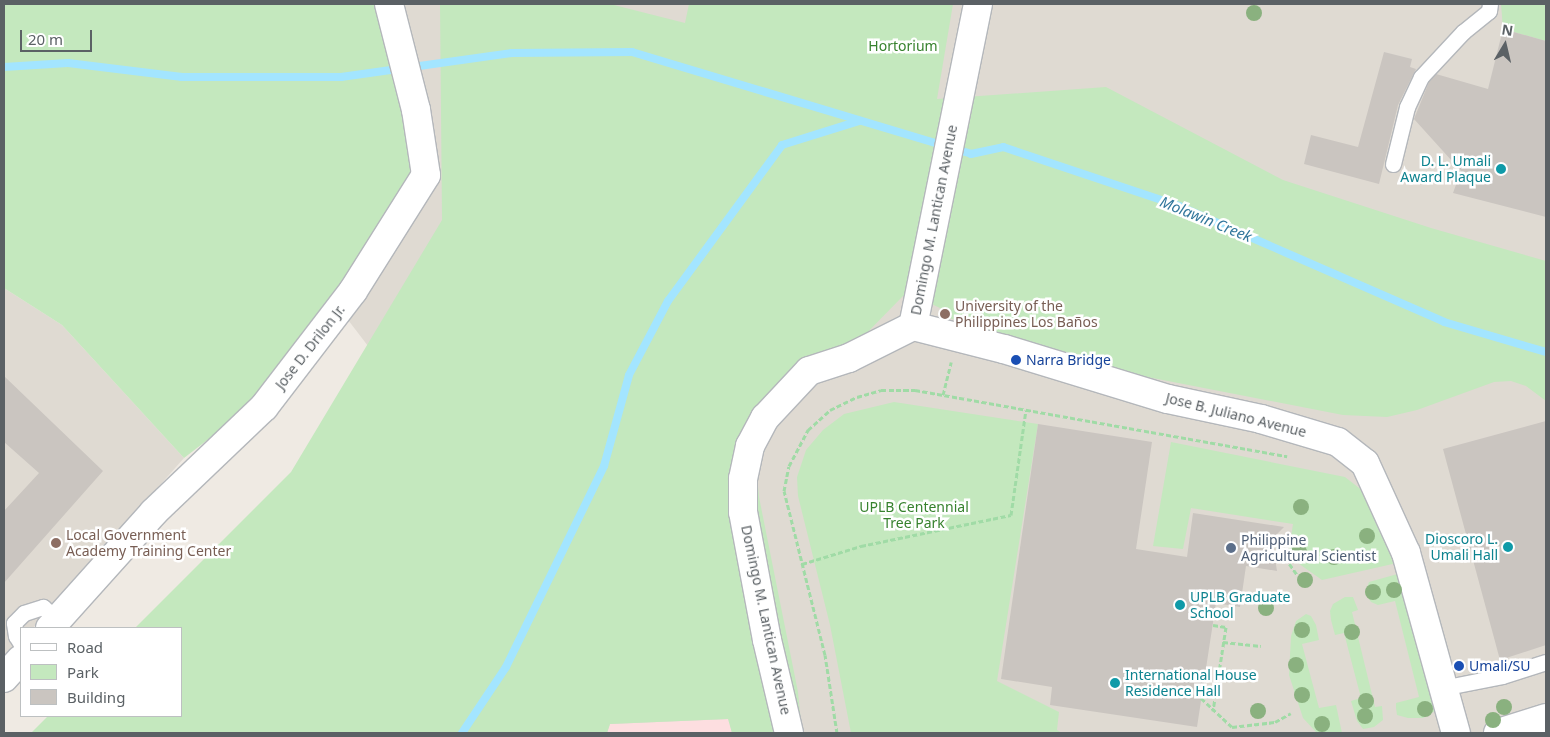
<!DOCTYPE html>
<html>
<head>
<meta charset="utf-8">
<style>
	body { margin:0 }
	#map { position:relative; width:1550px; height:737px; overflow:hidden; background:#efeae3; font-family:"Noto Sans",sans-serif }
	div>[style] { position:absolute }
	.education>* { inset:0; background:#dfdad2 }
	.medical>* { inset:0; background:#fddee0 }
	.green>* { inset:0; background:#c4e8be }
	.stream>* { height:8px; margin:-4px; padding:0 4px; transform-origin:4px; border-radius:4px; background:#a3e5ff }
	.building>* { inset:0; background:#cac5c0 }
	.path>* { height:3px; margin-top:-1.5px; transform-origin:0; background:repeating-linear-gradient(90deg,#a0dba6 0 5px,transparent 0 7.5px) }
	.roads { filter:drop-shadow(1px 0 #b4b7bb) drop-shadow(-1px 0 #b4b7bb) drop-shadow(0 1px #b4b7bb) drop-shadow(0 -1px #b4b7bb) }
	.service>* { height:15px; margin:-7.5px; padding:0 7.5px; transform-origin:7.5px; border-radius:7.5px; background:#fff }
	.minor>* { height:28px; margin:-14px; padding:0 14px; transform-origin:14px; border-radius:14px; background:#fff }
	.tertiary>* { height:28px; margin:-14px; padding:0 14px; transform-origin:14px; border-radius:14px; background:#fff }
	.trees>* { width:16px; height:16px; margin:-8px; border-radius:50%; background:#8ab17f }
	.dots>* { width:14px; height:14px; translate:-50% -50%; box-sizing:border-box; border:2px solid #fff; border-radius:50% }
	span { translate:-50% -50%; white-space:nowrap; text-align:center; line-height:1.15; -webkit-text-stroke:5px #fff; paint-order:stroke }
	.park-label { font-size:14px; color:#37822e }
	.culture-label { font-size:14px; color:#0d838f }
	.right { translate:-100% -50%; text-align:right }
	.left { translate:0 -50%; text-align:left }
	.street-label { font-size:14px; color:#5b6165 }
	.education-label { font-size:14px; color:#785e54 }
	.transit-label { font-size:14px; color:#164399 }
	.service-label { font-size:14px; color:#4e5e75 }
	.water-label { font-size:15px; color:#32779c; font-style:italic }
	.frame { position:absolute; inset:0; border:5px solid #5b6165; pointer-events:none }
	.legend { position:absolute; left:20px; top:627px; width:162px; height:90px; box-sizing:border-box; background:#fff; border:1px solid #bdc0c1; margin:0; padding:6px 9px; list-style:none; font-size:15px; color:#5b6165 }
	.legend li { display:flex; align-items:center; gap:10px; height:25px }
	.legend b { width:25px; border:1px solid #bdc0c1 }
	.north { position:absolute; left:1480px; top:20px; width:50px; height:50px; -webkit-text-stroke:4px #fff; paint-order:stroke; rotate:9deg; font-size:14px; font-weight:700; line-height:20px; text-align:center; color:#5b6165 }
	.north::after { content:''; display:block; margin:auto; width:18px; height:22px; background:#5b6165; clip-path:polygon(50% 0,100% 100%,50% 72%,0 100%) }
	.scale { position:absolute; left:20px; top:30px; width:72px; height:22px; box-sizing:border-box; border:2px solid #5b6165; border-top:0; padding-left:6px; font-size:15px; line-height:18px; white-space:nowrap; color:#5b6165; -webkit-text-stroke:4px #fff; paint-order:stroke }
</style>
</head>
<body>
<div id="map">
	<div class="education">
		<div style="clip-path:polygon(4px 4px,1546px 4px,1546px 733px,388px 733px,404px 393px,283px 235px)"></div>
		<div style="clip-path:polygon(4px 288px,62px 325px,184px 458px,33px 628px,21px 628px,21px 642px,4px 661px)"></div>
	</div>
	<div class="medical">
		<div style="clip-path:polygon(729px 719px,732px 733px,607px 733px,610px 724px)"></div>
	</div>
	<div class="green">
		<div style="clip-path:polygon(4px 4px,400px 4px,414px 185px,262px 398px,184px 458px,62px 325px,4px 288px)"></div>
		<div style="clip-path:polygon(440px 4px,610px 4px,685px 23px,689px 4px,953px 4px,937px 99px,1106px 87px,1283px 180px,1431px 228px,1546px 261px,1546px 401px,1526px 386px,1511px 381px,1494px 382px,1417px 410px,1387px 417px,1343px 415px,1101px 368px,949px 318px,940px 308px,919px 298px,903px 296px,857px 343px,782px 406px,755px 454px,759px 497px,798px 692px,802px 733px,732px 733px,728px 719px,610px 724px,607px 733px,31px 733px,48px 716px,181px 716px,181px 628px,135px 628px,291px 472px,442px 220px)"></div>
		<div style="clip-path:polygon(1501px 4px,1546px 4px,1546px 41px,1503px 29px)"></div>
		<div style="clip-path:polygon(894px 402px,1038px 424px,997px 681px,1059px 712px,1057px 730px,1062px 733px,851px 733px,830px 625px,798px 496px,797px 477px,806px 450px,823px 430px,844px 414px)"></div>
		<div style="clip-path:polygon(1171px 442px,1345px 477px,1368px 495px,1397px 563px,1322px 580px,1288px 556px,1293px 524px,1191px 508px,1183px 549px,1153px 546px)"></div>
		<div style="clip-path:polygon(1401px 573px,1438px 709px,1423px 718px,1408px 718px,1397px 715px,1396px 708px,1396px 703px,1419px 697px,1395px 601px,1378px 605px,1371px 602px,1365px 593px,1369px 582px)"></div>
		<div style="clip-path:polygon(1345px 597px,1353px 597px,1358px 610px,1352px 612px,1375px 707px,1382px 706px,1383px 720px,1374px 727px,1363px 729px,1357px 721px,1351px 701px,1361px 698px,1344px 633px,1335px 635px,1331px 620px,1330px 611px,1333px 604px)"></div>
		<div style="clip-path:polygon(1306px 614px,1311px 616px,1316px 625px,1319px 640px,1302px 644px,1319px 708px,1336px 705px,1342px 733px,1316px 732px,1303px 718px,1289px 675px,1291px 636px,1296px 621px)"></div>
	</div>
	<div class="stream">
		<div style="left:4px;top:67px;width:64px;rotate:-3.6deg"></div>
		<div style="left:68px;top:63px;width:115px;rotate:7deg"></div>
		<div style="left:182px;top:77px;width:159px"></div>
		<div style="left:341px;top:77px;width:173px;rotate:-8deg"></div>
		<div style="left:512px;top:53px;width:120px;rotate:-0.5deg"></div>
		<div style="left:632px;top:52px;width:354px;rotate:16.7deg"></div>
		<div style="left:971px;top:154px;width:33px;rotate:-12deg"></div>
		<div style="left:1003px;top:147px;width:186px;rotate:18.5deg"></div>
		<div style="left:1179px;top:206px;width:289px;rotate:23.6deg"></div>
		<div style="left:1444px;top:322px;width:106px;rotate:16.4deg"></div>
		<div style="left:462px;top:733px;width:79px;rotate:-56.3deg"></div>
		<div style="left:506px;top:667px;width:224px;rotate:-64deg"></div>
		<div style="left:604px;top:466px;width:94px;rotate:-74.6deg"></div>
		<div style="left:629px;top:375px;width:84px;rotate:-62.2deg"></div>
		<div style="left:668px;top:301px;width:193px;rotate:-53.8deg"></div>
		<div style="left:782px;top:145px;width:81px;rotate:-17.3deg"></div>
	</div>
	<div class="building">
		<div style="clip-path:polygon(1503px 29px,1546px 41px,1546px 217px,1453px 193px,1461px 171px,1414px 119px,1429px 82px,1436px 74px,1488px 89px)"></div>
		<div style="clip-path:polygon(1384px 52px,1412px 59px,1410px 67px,1416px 69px,1398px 105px,1379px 184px,1304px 164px,1311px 135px,1358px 147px)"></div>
		<div style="clip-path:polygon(4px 376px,103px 471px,4px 583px,4px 511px,39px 473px,4px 442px)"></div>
		<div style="clip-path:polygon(1546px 421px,1546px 645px,1500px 660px,1443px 449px)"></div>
		<div style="clip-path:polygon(1038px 424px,1152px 442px,1136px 549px,1187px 557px,1193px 513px,1284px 527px,1272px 539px,1277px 571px,1246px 566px,1240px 607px,1216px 603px,1197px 727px,1050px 705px,1052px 687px,1001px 679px)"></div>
	</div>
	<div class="path">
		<div style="left:943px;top:395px;width:34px;rotate:-76deg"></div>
		<div style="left:1272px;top:539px;width:45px;rotate:54.9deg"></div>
		<div style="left:802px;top:564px;width:62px;rotate:-17deg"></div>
		<div style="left:861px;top:546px;width:153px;rotate:-11.7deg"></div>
		<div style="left:1011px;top:515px;width:106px;rotate:-81.9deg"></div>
		<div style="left:1213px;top:625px;width:13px;rotate:9deg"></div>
		<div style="left:1226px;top:627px;width:85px;rotate:98.8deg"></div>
		<div style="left:1223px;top:642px;width:38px;rotate:6deg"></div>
		<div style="left:1201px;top:698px;width:42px;rotate:43.1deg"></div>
		<div style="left:1232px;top:727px;width:43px;rotate:-6.6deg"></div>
		<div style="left:1275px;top:722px;width:18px;rotate:-29deg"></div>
		<div style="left:837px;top:733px;width:79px;rotate:-98.7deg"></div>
		<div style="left:825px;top:655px;width:169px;rotate:-104deg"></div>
		<div style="left:784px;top:491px;width:25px;rotate:-79deg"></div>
		<div style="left:789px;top:466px;width:41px;rotate:-62.2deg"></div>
		<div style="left:808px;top:430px;width:30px;rotate:-42deg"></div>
		<div style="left:830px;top:410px;width:30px;rotate:-26deg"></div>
		<div style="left:857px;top:397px;width:25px;rotate:-16deg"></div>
		<div style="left:881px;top:390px;width:34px"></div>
		<div style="left:915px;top:390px;width:378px;rotate:10.1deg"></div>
	</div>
	<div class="roads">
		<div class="service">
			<div style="left:1393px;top:164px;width:59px;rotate:-76.2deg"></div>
			<div style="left:1407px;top:107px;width:33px;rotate:-65deg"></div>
			<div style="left:1421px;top:77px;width:62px;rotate:-47deg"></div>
			<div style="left:1463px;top:32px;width:33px;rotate:-39deg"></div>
			<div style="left:1489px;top:11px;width:7px;rotate:-82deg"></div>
			<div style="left:21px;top:644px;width:9px;rotate:-122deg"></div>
			<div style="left:16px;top:636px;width:13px;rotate:-99deg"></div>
			<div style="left:14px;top:623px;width:14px;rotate:-45deg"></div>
			<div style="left:24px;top:613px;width:20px;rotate:-18deg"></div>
			<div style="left:43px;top:607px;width:20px;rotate:41deg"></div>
			<div style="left:1442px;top:688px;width:61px;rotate:-11.3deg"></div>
			<div style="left:1502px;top:676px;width:46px;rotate:-17.7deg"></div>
		</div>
		<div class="minor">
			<div style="left:50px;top:628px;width:156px;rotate:-48.1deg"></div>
			<div style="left:154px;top:512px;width:152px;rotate:-43.7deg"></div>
			<div style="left:264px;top:407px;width:146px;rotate:-52.5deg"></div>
			<div style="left:353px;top:291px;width:137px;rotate:-57.8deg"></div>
			<div style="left:426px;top:175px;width:66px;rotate:-98.7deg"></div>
			<div style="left:416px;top:110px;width:109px;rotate:-104.3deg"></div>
			<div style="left:4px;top:678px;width:25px;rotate:-48deg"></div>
			<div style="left:789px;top:733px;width:96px;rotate:-103.3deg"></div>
			<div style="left:767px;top:640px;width:130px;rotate:-100.6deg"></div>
			<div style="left:743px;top:512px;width:33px;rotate:-90deg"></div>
			<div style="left:743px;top:479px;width:34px;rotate:-78deg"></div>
			<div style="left:750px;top:446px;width:32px;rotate:-62deg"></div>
			<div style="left:765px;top:418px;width:64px;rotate:-46.9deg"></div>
			<div style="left:809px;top:371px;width:42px;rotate:-18deg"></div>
			<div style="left:849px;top:358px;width:72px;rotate:-26.6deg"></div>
			<div style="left:1498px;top:733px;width:50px;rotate:-17.4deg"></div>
		</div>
		<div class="tertiary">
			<div style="left:978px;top:4px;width:328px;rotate:101.4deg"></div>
			<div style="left:913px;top:326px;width:94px;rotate:14.2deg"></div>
			<div style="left:1004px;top:349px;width:171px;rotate:17deg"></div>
			<div style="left:1168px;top:399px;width:95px;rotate:12.1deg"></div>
			<div style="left:1261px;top:419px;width:80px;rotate:16.6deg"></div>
			<div style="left:1338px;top:442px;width:34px;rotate:38deg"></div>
			<div style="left:1365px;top:463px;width:99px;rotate:65.5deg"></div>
			<div style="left:1406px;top:553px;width:187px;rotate:74.5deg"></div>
		</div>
	</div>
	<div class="trees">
		<div style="left:1254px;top:13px"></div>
		<div style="left:1301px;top:507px"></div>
		<div style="left:1367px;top:536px"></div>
		<div style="left:1299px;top:552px"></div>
		<div style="left:1334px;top:557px"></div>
		<div style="left:1305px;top:580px"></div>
		<div style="left:1394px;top:590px"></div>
		<div style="left:1373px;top:592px"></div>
		<div style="left:1266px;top:608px"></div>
		<div style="left:1302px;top:630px"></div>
		<div style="left:1352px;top:632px"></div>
		<div style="left:1296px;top:665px"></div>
		<div style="left:1302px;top:695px"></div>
		<div style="left:1366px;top:701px"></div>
		<div style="left:1504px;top:707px"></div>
		<div style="left:1425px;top:709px"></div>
		<div style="left:1258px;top:711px"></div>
		<div style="left:1365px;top:716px"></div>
		<div style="left:1493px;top:720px"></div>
		<div style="left:1322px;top:724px"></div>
	</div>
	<div class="dots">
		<div style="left:1501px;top:169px;background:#0f9aa8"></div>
		<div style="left:945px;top:314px;background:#8d6e63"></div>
		<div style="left:1016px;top:360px;background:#1a4fb4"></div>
		<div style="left:56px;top:543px;background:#8d6e63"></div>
		<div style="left:1508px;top:547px;background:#0f9aa8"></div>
		<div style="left:1231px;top:548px;background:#5c6f8a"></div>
		<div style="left:1180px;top:605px;background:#0f9aa8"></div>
		<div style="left:1459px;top:666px;background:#1a4fb4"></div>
		<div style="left:1115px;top:683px;background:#0f9aa8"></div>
	</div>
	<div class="park-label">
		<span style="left:903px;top:46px">Hortorium</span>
		<span style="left:914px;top:515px">UPLB Centennial<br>Tree Park</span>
	</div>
	<div class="culture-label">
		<span class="right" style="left:1491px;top:169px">D. L. Umali<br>Award Plaque</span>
		<span class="right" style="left:1498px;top:547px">Dioscoro L.<br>Umali Hall</span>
		<span class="left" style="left:1190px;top:605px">UPLB Graduate<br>School</span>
		<span class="left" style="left:1125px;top:683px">International House<br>Residence Hall</span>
	</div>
	<div class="street-label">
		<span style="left:934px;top:220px;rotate:-79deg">Domingo M. Lantican Avenue</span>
		<span style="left:310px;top:347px;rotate:-52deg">Jose D. Drilon Jr.</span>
		<span style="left:1236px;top:415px;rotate:14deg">Jose B. Juliano Avenue</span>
		<span style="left:766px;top:620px;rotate:78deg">Domingo M. Lantican Avenue</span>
	</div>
	<div class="education-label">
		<span class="left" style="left:955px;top:314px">University of the<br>Philippines Los Baños</span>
		<span class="left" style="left:66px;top:543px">Local Government<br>Academy Training Center</span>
	</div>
	<div class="transit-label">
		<span class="left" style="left:1026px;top:360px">Narra Bridge</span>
		<span class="left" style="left:1469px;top:666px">Umali/SU</span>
	</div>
	<div class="service-label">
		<span class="left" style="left:1241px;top:548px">Philippine<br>Agricultural Scientist</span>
	</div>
	<div class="water-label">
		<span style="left:1206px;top:219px;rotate:22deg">Molawin Creek</span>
	</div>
	<div class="frame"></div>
	<ul class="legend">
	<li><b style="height:6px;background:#fff"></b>Road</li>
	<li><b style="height:14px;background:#c4e8be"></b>Park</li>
	<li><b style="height:14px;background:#cac5c0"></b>Building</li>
	</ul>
	<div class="north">N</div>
	<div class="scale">20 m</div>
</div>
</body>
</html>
